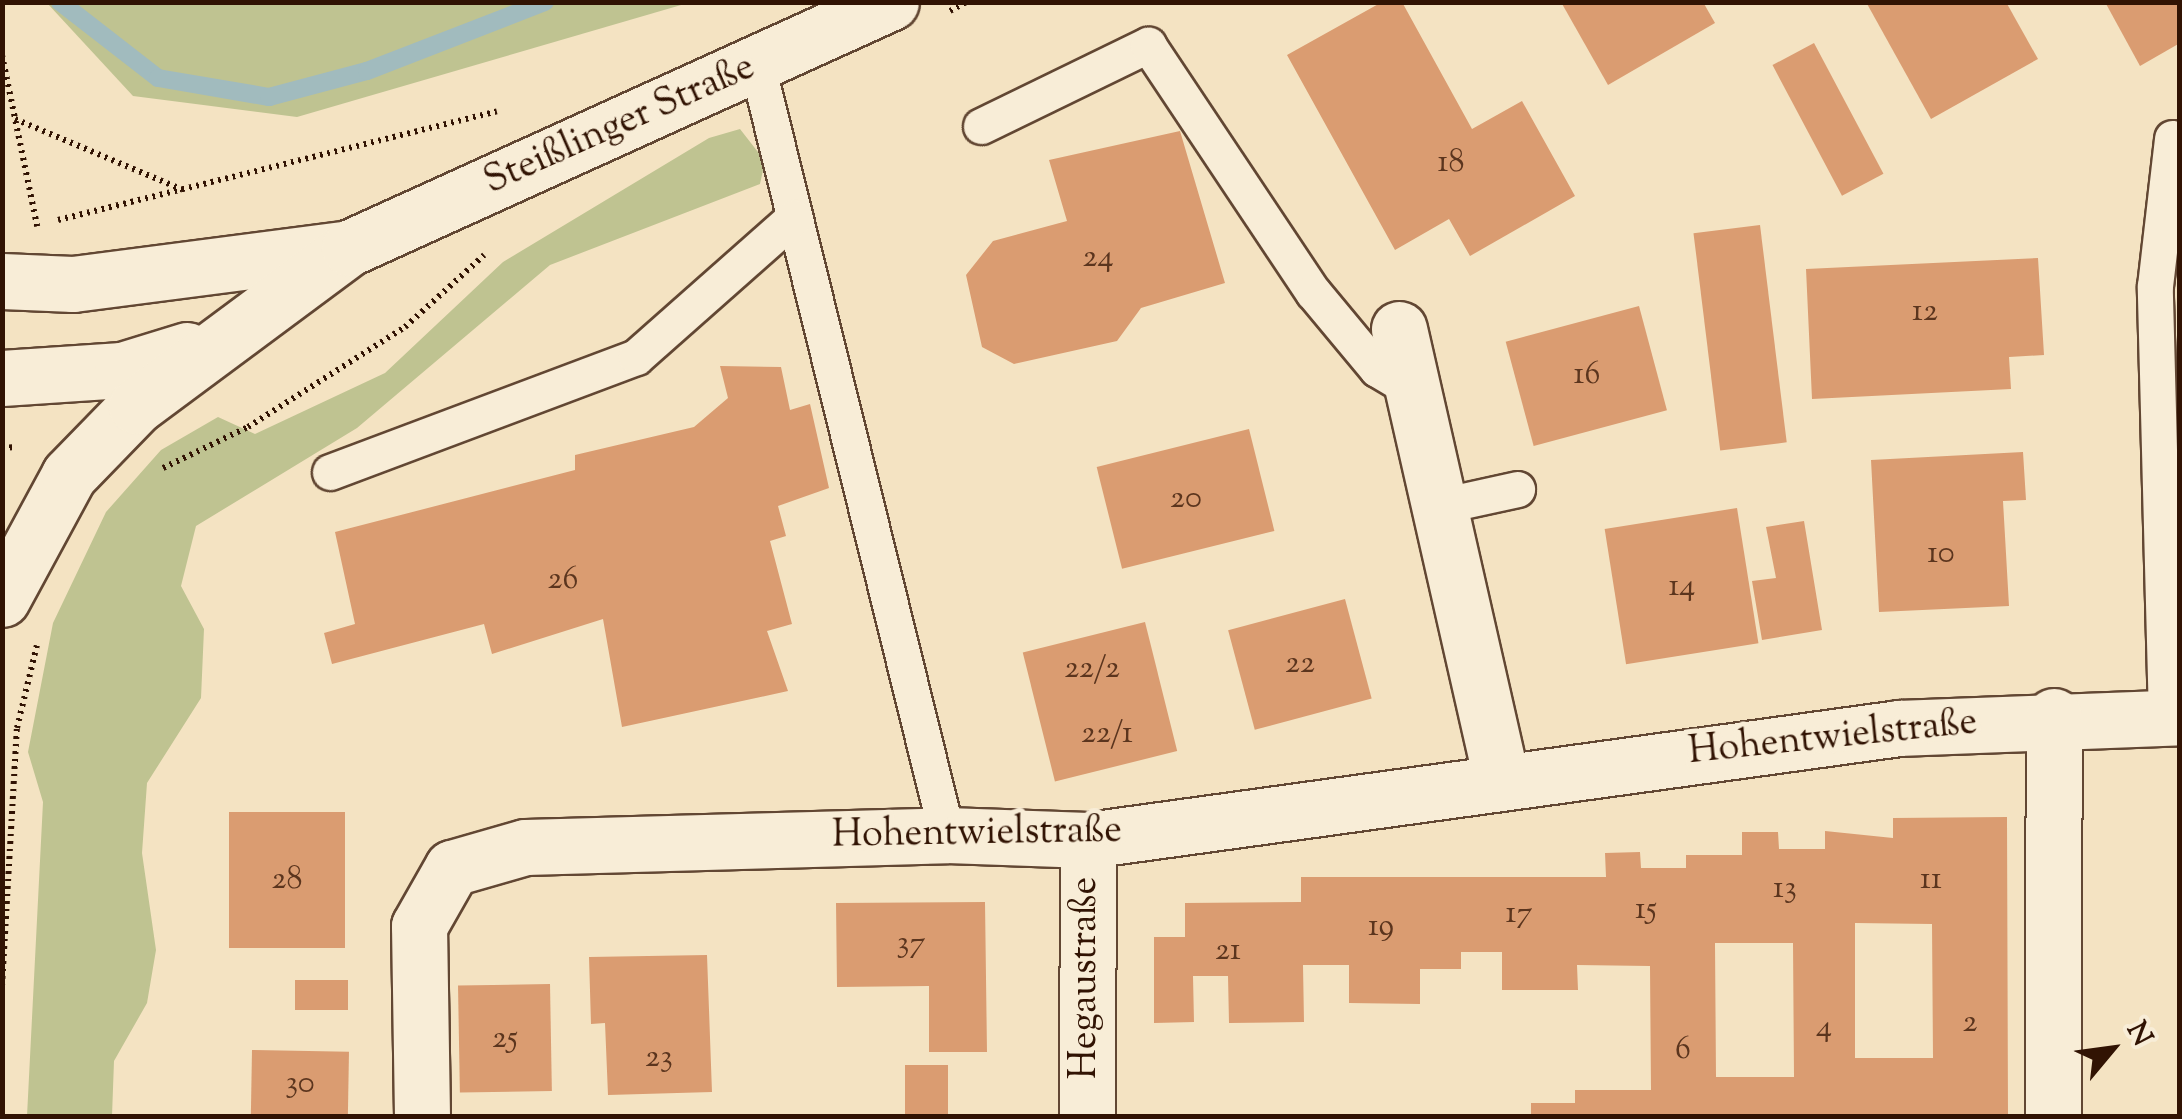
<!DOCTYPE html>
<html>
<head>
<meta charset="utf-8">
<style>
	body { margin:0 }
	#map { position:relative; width:2182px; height:1119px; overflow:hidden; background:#f4e3c2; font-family:"Sorts Mill Goudy",serif }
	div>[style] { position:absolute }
	.green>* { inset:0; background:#bfc391 }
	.stream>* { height:18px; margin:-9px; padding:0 9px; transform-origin:9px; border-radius:9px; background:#a1bbbe }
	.building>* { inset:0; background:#da9c71; transform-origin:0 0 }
	.path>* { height:6px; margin-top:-3px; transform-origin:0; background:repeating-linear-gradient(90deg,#311303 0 2.5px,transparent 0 7.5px) }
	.roads { filter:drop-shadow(2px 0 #624733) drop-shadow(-2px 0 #624733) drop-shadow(0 2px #624733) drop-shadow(0 -2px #624733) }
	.lane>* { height:35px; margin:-17.5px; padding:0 17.5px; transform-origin:17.5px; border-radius:17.5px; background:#f8edd7 }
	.street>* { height:55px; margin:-27.5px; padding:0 27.5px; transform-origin:27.5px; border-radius:27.5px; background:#f8edd7 }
	.secondary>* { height:55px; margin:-27.5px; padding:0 27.5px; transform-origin:27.5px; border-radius:27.5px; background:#f8edd7 }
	span { translate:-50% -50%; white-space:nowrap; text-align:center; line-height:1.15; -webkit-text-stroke:10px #f8edd7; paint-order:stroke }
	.number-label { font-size:32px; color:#5b351e }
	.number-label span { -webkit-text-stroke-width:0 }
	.street-label { font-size:38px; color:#311303 }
	.frame { position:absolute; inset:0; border:5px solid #311303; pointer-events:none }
	.north { position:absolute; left:2062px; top:999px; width:100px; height:100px; -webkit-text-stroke:8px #f8edd7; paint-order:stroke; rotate:61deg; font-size:28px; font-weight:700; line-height:40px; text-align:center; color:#311303 }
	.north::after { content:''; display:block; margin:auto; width:35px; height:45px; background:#311303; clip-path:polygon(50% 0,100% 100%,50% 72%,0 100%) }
</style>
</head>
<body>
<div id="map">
	<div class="green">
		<div style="clip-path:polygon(47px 3px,688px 3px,297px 117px,133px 96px)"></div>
		<div style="clip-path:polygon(740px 129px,765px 161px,760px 184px,550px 265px,357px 428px,196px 526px,181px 586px,204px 629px,201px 698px,147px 783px,142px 853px,156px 950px,147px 1003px,114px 1061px,112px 1116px,27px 1116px,43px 802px,28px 752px,53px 623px,106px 512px,161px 450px,218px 417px,255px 434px,385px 373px,503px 262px,709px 138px)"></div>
	</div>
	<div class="stream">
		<div style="left:60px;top:2px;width:124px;rotate:37.8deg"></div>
		<div style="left:158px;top:78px;width:113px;rotate:9.7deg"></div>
		<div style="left:269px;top:97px;width:101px;rotate:-14.9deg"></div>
		<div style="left:367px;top:71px;width:191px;rotate:-21.2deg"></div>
	</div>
	<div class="building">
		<div style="clip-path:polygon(1382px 2px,1402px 2px,1472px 129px,1522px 101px,1575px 196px,1470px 256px,1449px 219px,1395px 250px,1287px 55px)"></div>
		<div style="clip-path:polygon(1561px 2px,1703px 2px,1715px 23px,1608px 85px)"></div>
		<div style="clip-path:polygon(1866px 2px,2006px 2px,2038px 59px,1931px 119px)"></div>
		<div style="clip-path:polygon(2105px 2px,2180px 2px,2180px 43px,2140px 66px)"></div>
		<div style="left:1814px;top:43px;width:148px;height:47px;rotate:62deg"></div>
		<div style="clip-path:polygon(1180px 131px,1225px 283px,1141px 308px,1117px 341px,1014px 364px,982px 347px,966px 275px,993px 241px,1067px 221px,1049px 160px)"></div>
		<div style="left:1760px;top:225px;width:219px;height:67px;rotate:83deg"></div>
		<div style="clip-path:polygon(2038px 258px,2044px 355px,2009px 357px,2011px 389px,1812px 399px,1806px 269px)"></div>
		<div style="left:1639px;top:306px;width:108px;height:138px;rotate:75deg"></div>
		<div style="clip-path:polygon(720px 366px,781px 367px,790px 410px,810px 404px,829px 488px,778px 506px,786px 536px,770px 541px,792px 624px,767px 631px,788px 691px,622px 727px,603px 619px,492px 654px,484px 624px,332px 664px,324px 633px,355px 624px,335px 532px,575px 470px,575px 455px,694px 427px,728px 398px)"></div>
		<div style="left:1249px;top:429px;width:105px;height:157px;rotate:76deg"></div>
		<div style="clip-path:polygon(2023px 452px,2026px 500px,2003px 501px,2009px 606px,1879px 612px,1871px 460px)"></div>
		<div style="left:1737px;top:508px;width:137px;height:134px;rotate:81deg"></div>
		<div style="clip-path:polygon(1804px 521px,1822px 630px,1762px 640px,1752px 581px,1776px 578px,1766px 527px)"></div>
		<div style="left:1345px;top:599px;width:103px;height:121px;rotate:75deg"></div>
		<div style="left:1145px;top:622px;width:133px;height:126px;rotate:76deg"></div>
		<div style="left:229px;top:812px;width:116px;height:136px"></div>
		<div style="clip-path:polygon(evenodd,2007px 817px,2008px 1116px,1531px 1116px,1531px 1103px,1575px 1103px,1575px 1090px,1651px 1090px,1650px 966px,1577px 965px,1578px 990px,1502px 990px,1502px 952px,1461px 952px,1461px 969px,1420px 969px,1420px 1004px,1349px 1003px,1349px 965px,1303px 965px,1304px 1022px,1229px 1023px,1228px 976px,1193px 976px,1194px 1022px,1154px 1023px,1154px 937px,1185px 937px,1185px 903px,1301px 902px,1301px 877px,1606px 877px,1605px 853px,1640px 852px,1641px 868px,1686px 868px,1686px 855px,1742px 855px,1742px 832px,1778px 832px,1779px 849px,1825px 849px,1825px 831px,1893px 838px,1893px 818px,2007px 817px,1855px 923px,1932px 924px,1933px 1058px,1855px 1058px,1855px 923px,2007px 817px,1715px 943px,1793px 943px,1794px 1077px,1716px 1077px,1715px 943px)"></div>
		<div style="clip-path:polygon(985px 902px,987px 1052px,929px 1052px,929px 986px,837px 987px,836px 903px)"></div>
		<div style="clip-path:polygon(707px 955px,712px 1092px,608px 1095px,605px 1023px,591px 1024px,589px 957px)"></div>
		<div style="left:295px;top:980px;width:53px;height:30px"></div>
		<div style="left:550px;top:984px;width:107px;height:92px;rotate:89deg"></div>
		<div style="left:252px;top:1050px;width:97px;height:66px;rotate:1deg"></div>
		<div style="left:905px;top:1065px;width:43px;height:51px"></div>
	</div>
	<div class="path">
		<div style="left:950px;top:11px;width:18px;rotate:-29deg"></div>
		<div style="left:2px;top:55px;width:175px;rotate:78.4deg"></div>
		<div style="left:15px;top:119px;width:182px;rotate:22.9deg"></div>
		<div style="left:58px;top:220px;width:452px;rotate:-13.9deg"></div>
		<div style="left:2px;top:448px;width:14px;rotate:-4deg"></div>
		<div style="left:163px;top:468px;width:94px;rotate:-25.8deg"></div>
		<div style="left:248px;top:427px;width:186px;rotate:-32.5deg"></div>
		<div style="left:405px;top:327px;width:107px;rotate:-42.3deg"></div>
		<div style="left:2px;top:986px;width:258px;rotate:-86.7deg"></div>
		<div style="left:17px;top:728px;width:85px;rotate:-76.5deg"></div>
	</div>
	<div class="roads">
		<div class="lane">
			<div style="left:757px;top:65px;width:793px;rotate:76.14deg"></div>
			<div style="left:981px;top:126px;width:186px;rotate:-25.9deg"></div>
			<div style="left:1148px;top:45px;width:297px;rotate:56.3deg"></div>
			<div style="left:1313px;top:292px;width:100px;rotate:50.3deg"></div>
			<div style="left:1377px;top:369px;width:43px;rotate:30.7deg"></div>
			<div style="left:330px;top:472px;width:327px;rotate:-20.6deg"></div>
			<div style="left:636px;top:357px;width:211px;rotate:-41.5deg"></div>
			<div style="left:1440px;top:506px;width:79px;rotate:-12.4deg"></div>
			<div style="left:2166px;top:717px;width:431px;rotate:-91.5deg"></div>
			<div style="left:2155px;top:286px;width:149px;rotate:-83.4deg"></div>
		</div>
		<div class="street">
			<div style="left:1399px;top:329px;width:460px;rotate:77.2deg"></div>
			<div style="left:422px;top:1116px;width:190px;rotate:-90.9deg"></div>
			<div style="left:419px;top:926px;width:67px;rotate:-60.4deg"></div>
			<div style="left:452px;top:868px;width:76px;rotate:-16deg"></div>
			<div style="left:525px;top:847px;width:422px;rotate:-1.6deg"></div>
			<div style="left:947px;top:835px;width:141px;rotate:2deg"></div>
			<div style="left:1088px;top:840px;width:819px;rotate:-7.86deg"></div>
			<div style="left:1899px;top:728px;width:281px;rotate:-2.2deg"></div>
			<div style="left:1087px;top:1116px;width:276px;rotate:-89.8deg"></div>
			<div style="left:2053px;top:1116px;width:400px;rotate:-89.9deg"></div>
		</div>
		<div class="secondary">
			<div style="left:2px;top:281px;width:71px;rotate:2.4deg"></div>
			<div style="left:73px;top:284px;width:270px;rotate:-7.4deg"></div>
			<div style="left:2px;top:378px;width:120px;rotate:-3.8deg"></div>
			<div style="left:122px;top:370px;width:68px;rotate:-17.1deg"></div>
			<div style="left:2px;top:599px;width:141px;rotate:-61.6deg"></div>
			<div style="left:69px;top:475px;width:96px;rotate:-45.8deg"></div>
			<div style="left:136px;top:406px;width:265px;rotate:-36.6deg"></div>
			<div style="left:349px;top:248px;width:595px;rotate:-24.41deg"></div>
		</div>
	</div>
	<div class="number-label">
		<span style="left:1451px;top:163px">18</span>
		<span style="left:1098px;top:258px">24</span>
		<span style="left:1925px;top:312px">12</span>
		<span style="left:1587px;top:375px">16</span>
		<span style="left:1186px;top:499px">20</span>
		<span style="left:1941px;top:554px">10</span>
		<span style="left:563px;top:580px">26</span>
		<span style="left:1682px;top:587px">14</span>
		<span style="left:1300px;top:664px">22</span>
		<span style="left:1092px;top:669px">22/2</span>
		<span style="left:1107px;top:734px">22/1</span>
		<span style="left:287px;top:880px">28</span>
		<span style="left:1931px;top:880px">11</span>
		<span style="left:1785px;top:889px">13</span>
		<span style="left:1646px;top:910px">15</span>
		<span style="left:1519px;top:914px">17</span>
		<span style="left:1381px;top:927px">19</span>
		<span style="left:911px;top:944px">37</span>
		<span style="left:1228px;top:951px">21</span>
		<span style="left:1970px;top:1023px">2</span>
		<span style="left:1824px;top:1028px">4</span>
		<span style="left:505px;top:1039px">25</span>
		<span style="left:1683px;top:1050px">6</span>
		<span style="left:659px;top:1058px">23</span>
		<span style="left:300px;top:1084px">30</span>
	</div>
	<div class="street-label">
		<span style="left:620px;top:126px;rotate:-24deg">Steißlinger Straße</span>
		<span style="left:1833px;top:739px;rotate:-6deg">Hohentwielstraße</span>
		<span style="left:977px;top:835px;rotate:-1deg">Hohentwielstraße</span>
		<span style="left:1087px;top:978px;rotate:-90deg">Hegaustraße</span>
	</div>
	<div class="frame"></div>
	<div class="north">N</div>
</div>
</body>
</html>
